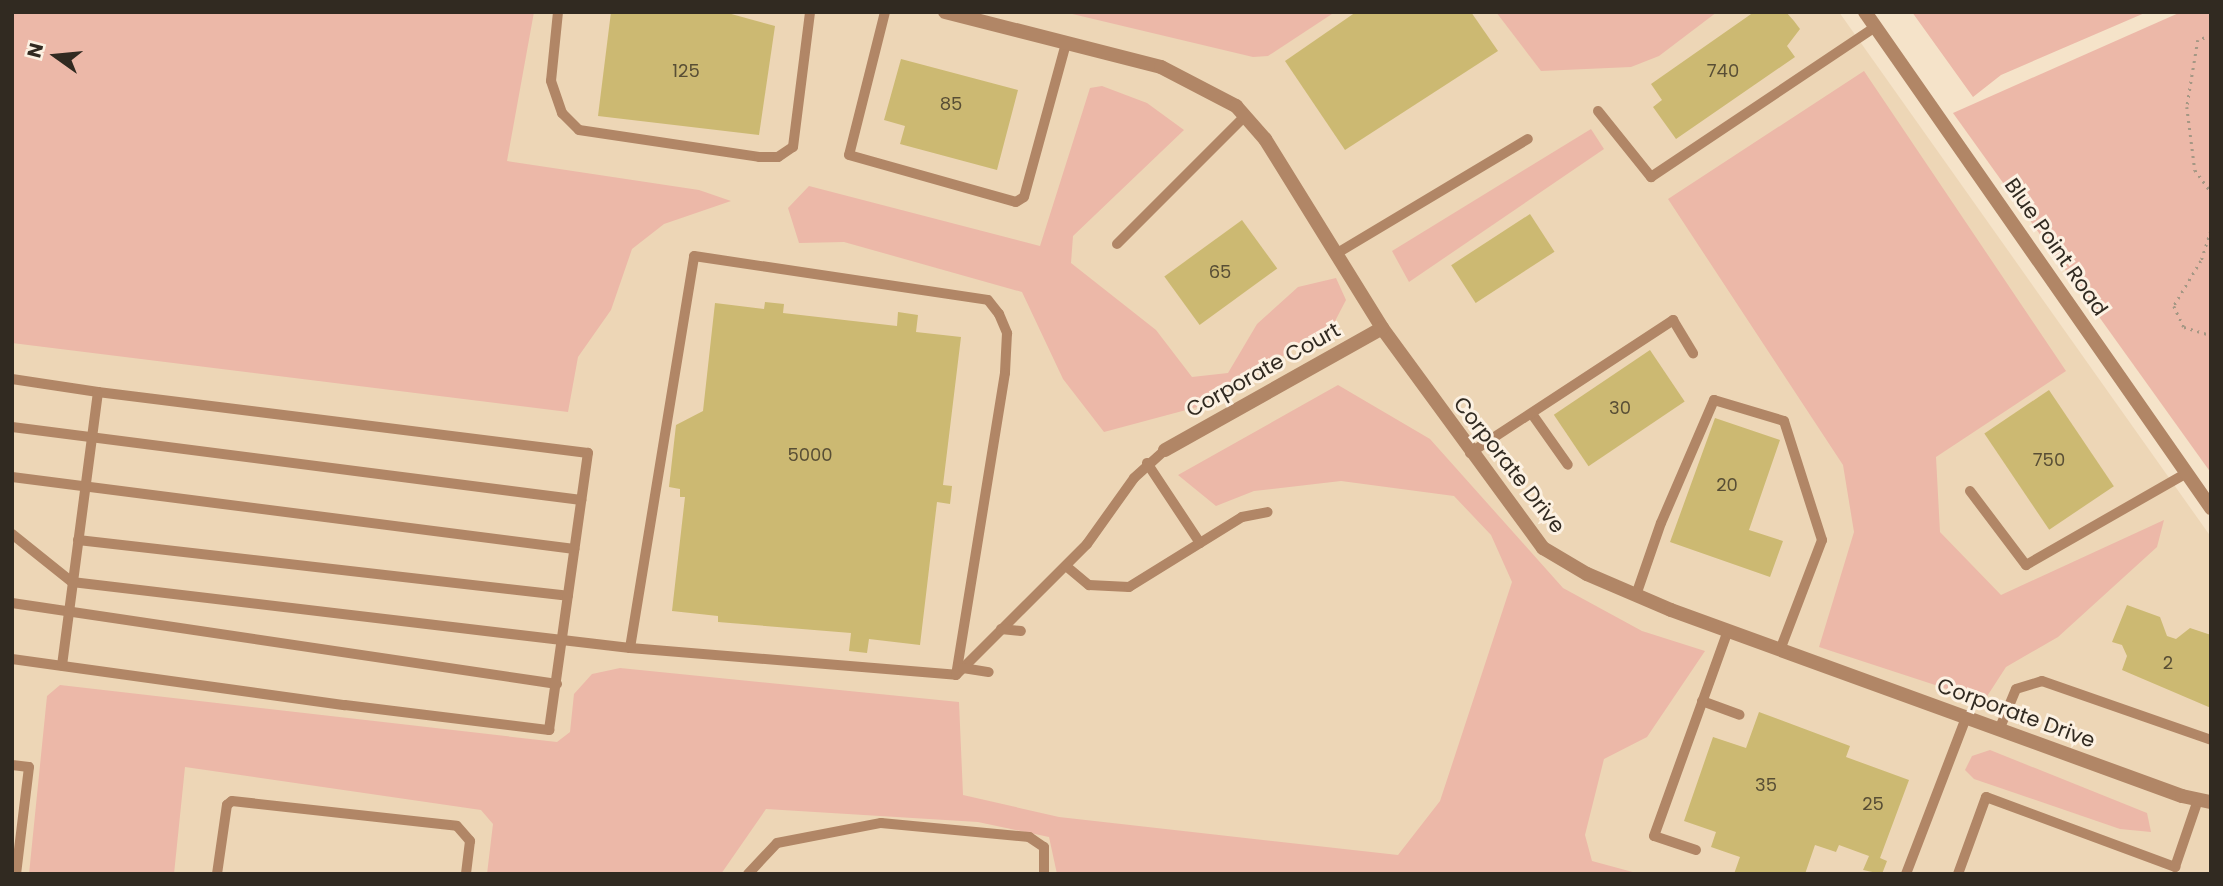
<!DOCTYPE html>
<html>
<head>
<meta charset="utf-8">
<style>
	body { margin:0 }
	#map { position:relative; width:2223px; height:886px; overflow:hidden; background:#f5e3c9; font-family:Poppins,sans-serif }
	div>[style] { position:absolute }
	.built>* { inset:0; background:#edd6b6 }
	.green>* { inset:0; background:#ecb8a8 }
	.building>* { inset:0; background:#ccb972; transform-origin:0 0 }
	.path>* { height:2.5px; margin-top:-1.25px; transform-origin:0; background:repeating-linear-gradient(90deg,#a59784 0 2px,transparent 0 7px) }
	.service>* { height:10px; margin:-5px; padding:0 5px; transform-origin:5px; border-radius:5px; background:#b18666 }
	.minor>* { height:14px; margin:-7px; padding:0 7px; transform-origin:7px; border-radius:7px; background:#b18666 }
	.tertiary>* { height:14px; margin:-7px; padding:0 7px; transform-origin:7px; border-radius:7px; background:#b18666 }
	span { translate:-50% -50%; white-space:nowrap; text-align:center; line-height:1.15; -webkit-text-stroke:6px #fcf1e2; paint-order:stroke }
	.number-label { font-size:18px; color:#584e35 }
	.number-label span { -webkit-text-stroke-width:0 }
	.street-label { font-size:21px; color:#312a21 }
	.frame { position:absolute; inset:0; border:14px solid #312a21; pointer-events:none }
	.north { position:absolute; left:21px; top:21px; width:70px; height:70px; -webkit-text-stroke:5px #fcf1e2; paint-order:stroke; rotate:285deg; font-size:19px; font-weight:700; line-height:28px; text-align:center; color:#312a21 }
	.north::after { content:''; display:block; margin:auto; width:24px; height:32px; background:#312a21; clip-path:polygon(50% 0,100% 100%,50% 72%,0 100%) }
</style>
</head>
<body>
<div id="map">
	<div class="built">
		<div style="clip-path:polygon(12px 12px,1839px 12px,2211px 537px,2211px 874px,12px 874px)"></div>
	</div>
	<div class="green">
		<div style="clip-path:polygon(12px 12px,534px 12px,507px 161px,699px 190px,731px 201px,664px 224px,632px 249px,611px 310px,578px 357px,568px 412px,12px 343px)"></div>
		<div style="clip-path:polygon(1064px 12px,1335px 12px,1268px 56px,1253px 57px)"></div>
		<div style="clip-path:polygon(1496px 12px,1717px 12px,1659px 56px,1631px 67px,1541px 71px)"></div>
		<div style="clip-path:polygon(1912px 12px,2147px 12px,2001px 75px,1973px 97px)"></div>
		<div style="clip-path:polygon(2181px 12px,2211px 12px,2211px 473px,1953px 113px)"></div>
		<div style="clip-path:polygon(1864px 71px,2066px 371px,1936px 457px,1940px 532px,2001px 595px,2164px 520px,2157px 547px,2058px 637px,2006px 667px,1984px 701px,1819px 647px,1854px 532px,1843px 465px,1668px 199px)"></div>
		<div style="clip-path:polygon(1102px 86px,1147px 103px,1184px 130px,1073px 236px,1071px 263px,1156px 330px,1192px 377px,1228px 373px,1257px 324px,1298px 287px,1336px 278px,1346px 300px,1333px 325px,1201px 406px,1104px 432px,1063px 379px,1022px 292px,844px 242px,799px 243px,788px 208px,809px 186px,1040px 246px,1090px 88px)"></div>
		<div style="clip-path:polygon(1591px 129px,1604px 149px,1409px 282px,1392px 251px)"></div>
		<div style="clip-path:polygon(1338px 385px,1430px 439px,1563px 588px,1642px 631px,1705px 651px,1647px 737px,1604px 759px,1585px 835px,1592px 861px,1640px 874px,1057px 874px,1049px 837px,978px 822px,766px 809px,721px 874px,487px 874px,493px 824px,481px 810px,185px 767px,174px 874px,29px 874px,47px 696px,60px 685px,557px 742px,570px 732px,574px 694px,592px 674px,620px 668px,959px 702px,963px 795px,1059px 817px,1398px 855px,1440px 801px,1512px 582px,1491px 535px,1454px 496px,1341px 481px,1254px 491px,1216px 506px,1178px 475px)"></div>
		<div style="clip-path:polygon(1990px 750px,2147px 813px,2151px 832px,2120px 829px,1974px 779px,1965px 770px,1972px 756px)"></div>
	</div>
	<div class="building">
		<div style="clip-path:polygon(611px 12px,724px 12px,775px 26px,759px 135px,598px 116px)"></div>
		<div style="clip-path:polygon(1356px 12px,1471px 12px,1498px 51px,1345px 150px,1285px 61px)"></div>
		<div style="clip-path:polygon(1754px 12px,1786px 12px,1794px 21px,1800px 29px,1787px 46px,1795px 57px,1676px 139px,1653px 107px,1662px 100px,1651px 84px)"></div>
		<div style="clip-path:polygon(901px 59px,1018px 90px,997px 170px,900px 144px,905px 126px,884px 120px)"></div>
		<div style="left:1530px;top:214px;width:45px;height:94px;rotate:57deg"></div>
		<div style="left:1242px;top:220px;width:60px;height:96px;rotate:54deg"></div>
		<div style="clip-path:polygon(765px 302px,784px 304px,783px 313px,897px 326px,898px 312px,918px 315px,916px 332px,961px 337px,943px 485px,952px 486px,950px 504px,937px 502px,920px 645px,869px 639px,867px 653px,849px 651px,851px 633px,718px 622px,718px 616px,672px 611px,685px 497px,680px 497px,680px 489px,669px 487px,676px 425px,703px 411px,715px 303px,764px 309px)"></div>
		<div style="left:1650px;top:350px;width:62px;height:116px;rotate:56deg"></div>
		<div style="left:2049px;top:390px;width:116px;height:78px;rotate:56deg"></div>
		<div style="clip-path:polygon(1715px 418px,1780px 440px,1749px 530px,1783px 541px,1770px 577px,1670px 542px)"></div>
		<div style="clip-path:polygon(2127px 605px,2160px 617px,2167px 636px,2176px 639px,2190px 628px,2211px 635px,2211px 708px,2122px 670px,2127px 656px,2122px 645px,2112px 642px)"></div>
		<div style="clip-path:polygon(1759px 712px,1850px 746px,1846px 757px,1909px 780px,1880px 858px,1887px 861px,1882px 874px,1863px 870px,1869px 856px,1839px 845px,1836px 852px,1815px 845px,1805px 874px,1734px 874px,1740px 857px,1711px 847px,1716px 832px,1684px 821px,1713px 737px,1746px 748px)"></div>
	</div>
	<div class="path">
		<div style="left:2211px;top:36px;width:14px;rotate:163deg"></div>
		<div style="left:2198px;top:40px;width:68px;rotate:99.3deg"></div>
		<div style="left:2187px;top:107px;width:64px;rotate:82.8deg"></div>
		<div style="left:2195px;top:170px;width:27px;rotate:54deg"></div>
		<div style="left:2211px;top:231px;width:32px;rotate:108deg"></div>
		<div style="left:2201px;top:261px;width:52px;rotate:121deg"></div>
		<div style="left:2174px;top:306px;width:23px;rotate:65deg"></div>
		<div style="left:2184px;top:327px;width:28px;rotate:17deg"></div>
	</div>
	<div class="service">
		<div style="left:558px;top:12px;width:69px;rotate:95.8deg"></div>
		<div style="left:551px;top:81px;width:34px;rotate:71deg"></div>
		<div style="left:562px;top:113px;width:24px;rotate:45deg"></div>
		<div style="left:579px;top:130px;width:182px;rotate:8.5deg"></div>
		<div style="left:759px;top:157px;width:19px"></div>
		<div style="left:778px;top:157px;width:18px;rotate:-34deg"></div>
		<div style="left:793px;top:147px;width:136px;rotate:-82.8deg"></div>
		<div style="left:885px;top:12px;width:147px;rotate:104.1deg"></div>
		<div style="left:849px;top:155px;width:173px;rotate:15.7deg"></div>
		<div style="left:1016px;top:202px;width:9px;rotate:-32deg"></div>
		<div style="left:1024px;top:197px;width:160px;rotate:-74.7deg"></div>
		<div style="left:1598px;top:111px;width:85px;rotate:51.2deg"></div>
		<div style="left:1651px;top:177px;width:270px;rotate:-33.8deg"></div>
		<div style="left:1117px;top:244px;width:181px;rotate:-45deg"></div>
		<div style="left:1339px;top:252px;width:220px;rotate:-30.9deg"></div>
		<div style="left:12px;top:379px;width:87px;rotate:8.6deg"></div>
		<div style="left:1532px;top:414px;width:62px;rotate:54.8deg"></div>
		<div style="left:12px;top:427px;width:574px;rotate:7.31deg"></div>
		<div style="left:1470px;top:453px;width:243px;rotate:-33.2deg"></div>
		<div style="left:1673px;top:320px;width:39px;rotate:59deg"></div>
		<div style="left:1147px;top:463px;width:96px;rotate:56.5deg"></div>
		<div style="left:12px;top:477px;width:567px;rotate:7.3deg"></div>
		<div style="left:1970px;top:491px;width:93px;rotate:52.9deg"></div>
		<div style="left:2026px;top:565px;width:183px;rotate:-29.8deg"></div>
		<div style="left:12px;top:534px;width:77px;rotate:38.7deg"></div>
		<div style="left:72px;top:582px;width:562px;rotate:6.75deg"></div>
		<div style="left:630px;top:648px;width:327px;rotate:4.7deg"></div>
		<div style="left:956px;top:675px;width:185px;rotate:-45deg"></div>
		<div style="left:1087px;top:544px;width:81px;rotate:-54.5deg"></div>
		<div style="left:1134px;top:478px;width:42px;rotate:-42.1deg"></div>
		<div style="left:78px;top:540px;width:493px;rotate:6.5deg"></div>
		<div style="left:1066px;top:566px;width:30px;rotate:40deg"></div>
		<div style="left:1089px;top:585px;width:40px;rotate:2.9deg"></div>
		<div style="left:1129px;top:587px;width:133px;rotate:-31.8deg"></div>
		<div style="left:1242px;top:517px;width:26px;rotate:-11deg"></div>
		<div style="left:1636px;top:595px;width:76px;rotate:-70.9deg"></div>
		<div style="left:1661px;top:523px;width:134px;rotate:-66.7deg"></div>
		<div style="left:1714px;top:400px;width:73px;rotate:16.7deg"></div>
		<div style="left:1784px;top:421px;width:125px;rotate:72.3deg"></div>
		<div style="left:1822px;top:540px;width:118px;rotate:110.9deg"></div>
		<div style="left:12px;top:603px;width:551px;rotate:8.45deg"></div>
		<div style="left:1001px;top:629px;width:20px;rotate:6deg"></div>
		<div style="left:630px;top:648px;width:397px;rotate:-80.7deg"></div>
		<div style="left:694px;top:256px;width:297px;rotate:8.5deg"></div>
		<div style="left:988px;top:300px;width:18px;rotate:52deg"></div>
		<div style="left:999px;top:314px;width:21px;rotate:67deg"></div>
		<div style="left:1007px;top:333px;width:40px;rotate:92.9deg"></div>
		<div style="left:1005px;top:373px;width:306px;rotate:99.2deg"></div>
		<div style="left:12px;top:659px;width:336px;rotate:7.9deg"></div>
		<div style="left:345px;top:705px;width:206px;rotate:7deg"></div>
		<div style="left:549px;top:730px;width:280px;rotate:-82deg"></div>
		<div style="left:588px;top:453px;width:494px;rotate:-172.9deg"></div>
		<div style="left:98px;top:392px;width:276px;rotate:97.5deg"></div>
		<div style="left:963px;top:668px;width:26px;rotate:9deg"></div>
		<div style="left:1702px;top:701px;width:40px;rotate:20.2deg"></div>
		<div style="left:1999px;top:730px;width:44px;rotate:-67.5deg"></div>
		<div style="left:2016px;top:689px;width:27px;rotate:-17deg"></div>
		<div style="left:2042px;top:681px;width:179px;rotate:19.2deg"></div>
		<div style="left:12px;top:765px;width:17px;rotate:7deg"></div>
		<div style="left:29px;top:767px;width:108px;rotate:96.9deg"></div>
		<div style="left:1696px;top:850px;width:44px;rotate:-161.6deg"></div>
		<div style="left:1654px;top:836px;width:218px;rotate:-70.2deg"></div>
		<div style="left:217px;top:874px;width:70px;rotate:-81.8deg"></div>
		<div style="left:227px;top:805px;width:6px;rotate:-39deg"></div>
		<div style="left:232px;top:801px;width:226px;rotate:6.3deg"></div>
		<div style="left:457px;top:826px;width:20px;rotate:49deg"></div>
		<div style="left:470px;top:841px;width:33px;rotate:97deg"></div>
		<div style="left:748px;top:874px;width:42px;rotate:-46.9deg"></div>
		<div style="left:777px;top:843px;width:106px;rotate:-10.9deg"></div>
		<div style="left:881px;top:823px;width:149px;rotate:5.4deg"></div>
		<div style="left:1029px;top:837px;width:18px;rotate:34deg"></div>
		<div style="left:1044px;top:847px;width:27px;rotate:90deg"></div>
		<div style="left:1906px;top:874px;width:167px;rotate:-69deg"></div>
		<div style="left:1958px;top:874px;width:82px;rotate:-70deg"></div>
		<div style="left:1986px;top:797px;width:202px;rotate:20.3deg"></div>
		<div style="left:2175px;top:867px;width:71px;rotate:-71.1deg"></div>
	</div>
	<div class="minor">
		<div style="left:945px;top:12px;width:223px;rotate:14.3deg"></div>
		<div style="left:1161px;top:67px;width:85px;rotate:27.5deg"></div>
		<div style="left:1236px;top:106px;width:44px;rotate:48.7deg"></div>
		<div style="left:1265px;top:139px;width:222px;rotate:58.2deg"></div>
		<div style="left:1382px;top:328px;width:273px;rotate:53.8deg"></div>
		<div style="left:1543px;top:548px;width:51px;rotate:30.6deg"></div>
		<div style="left:1587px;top:574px;width:91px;rotate:23.2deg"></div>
		<div style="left:1671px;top:610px;width:544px;rotate:20deg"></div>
		<div style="left:2182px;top:796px;width:30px;rotate:12deg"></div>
		<div style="left:1165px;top:450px;width:249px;rotate:-29.3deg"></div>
	</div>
	<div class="tertiary">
		<div style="left:1865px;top:12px;width:605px;rotate:55.1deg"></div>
	</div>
	<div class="number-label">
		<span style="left:686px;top:71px">125</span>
		<span style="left:1723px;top:71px">740</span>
		<span style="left:951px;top:104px">85</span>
		<span style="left:1220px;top:272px">65</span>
		<span style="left:1620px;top:408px">30</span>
		<span style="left:810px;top:455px">5000</span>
		<span style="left:2049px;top:460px">750</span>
		<span style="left:1727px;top:485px">20</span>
		<span style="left:2168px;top:663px">2</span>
		<span style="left:1766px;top:785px">35</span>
		<span style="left:1873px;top:804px">25</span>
	</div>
	<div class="street-label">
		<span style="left:2056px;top:247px;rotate:55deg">Blue Point Road</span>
		<span style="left:1263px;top:370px;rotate:-29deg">Corporate Court</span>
		<span style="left:1509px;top:465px;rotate:52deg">Corporate Drive</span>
		<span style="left:2016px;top:713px;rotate:20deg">Corporate Drive</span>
	</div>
	<div class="frame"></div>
	<div class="north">N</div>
</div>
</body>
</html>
